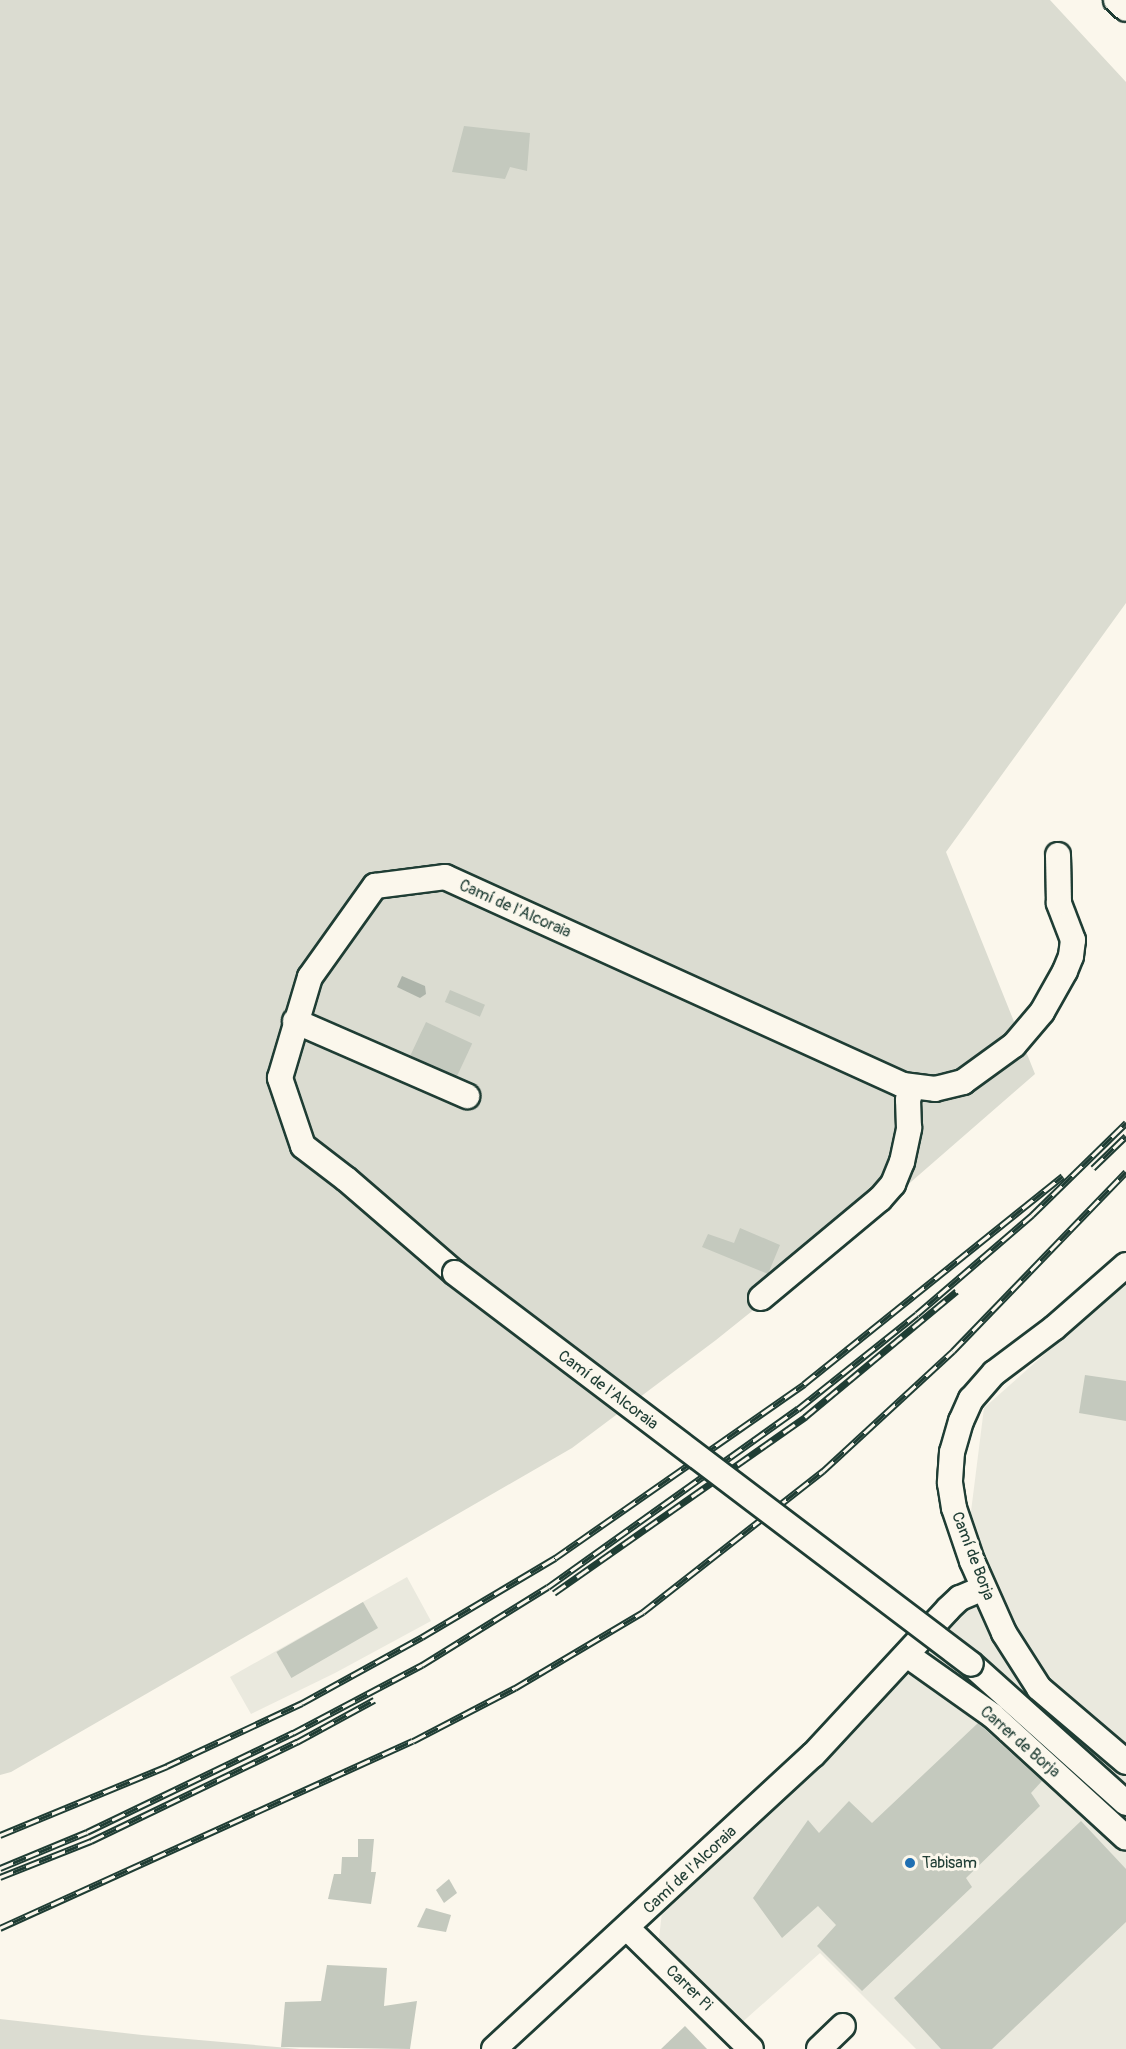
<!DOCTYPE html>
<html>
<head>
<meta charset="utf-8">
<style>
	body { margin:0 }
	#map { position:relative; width:1126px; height:2049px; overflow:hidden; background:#fbf7ec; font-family:Pangolin,sans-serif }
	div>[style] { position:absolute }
	.built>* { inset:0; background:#eae9de }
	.green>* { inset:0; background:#dbdcd1 }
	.water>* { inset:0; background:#adb4aa }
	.building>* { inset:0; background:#c4c9be; transform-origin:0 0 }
	.roads { filter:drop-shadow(2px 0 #1f3d34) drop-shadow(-2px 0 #1f3d34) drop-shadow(0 2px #1f3d34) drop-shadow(0 -2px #1f3d34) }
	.minor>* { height:24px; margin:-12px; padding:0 12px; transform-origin:12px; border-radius:12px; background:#fbf7ec }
	.rail>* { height:7px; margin-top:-3.5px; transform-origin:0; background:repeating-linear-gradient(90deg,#fbf7ec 0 14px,#1f3d34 0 28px); box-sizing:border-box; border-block:2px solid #1f3d34 }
	.bridges { filter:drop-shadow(2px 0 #1f3d34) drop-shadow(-2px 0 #1f3d34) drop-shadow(0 2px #1f3d34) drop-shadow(0 -2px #1f3d34) }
	.minor-bridge>* { height:24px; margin:-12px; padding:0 12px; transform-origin:12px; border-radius:12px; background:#fbf7ec }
	.dots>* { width:16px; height:16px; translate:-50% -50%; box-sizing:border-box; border:3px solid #fbf7ec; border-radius:50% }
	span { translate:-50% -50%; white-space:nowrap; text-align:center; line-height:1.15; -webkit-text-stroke:6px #fbf7ec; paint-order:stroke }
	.street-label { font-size:16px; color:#1f3d34 }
	.poi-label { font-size:16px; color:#1f3d34 }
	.left { translate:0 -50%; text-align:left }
</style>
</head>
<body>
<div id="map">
	<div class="built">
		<div style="clip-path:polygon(1126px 1277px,1126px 2049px,916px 2049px,820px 1953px,738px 2026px,657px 1956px,662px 1912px,702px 1858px,960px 1599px,984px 1408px,1073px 1329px)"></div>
		<div style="clip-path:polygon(407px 1577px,431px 1621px,335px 1673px,251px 1714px,230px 1677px)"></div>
	</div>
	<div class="green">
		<div style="clip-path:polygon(0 0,1050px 0,1126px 82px,1126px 603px,946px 852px,1035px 1074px,881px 1208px,716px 1340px,572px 1448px,11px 1772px,0 1775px)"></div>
		<div style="clip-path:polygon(0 2019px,142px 2035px,300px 2049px,0 2049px)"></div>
	</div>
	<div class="water">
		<div style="clip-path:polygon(402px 976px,425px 986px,426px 994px,420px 998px,397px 987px)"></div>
	</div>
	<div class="building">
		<div style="clip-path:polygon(464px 126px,530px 133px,527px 171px,510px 167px,505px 179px,452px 172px)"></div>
		<div style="left:450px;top:990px;width:38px;height:13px;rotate:23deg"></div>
		<div style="left:426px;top:1022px;width:51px;height:37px;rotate:25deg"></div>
		<div style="clip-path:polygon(740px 1228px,780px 1245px,768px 1274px,702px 1247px,708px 1234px,734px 1243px)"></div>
		<div style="clip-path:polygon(1085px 1375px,1126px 1381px,1126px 1421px,1079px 1413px)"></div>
		<div style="left:363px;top:1602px;width:30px;height:100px;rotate:60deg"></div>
		<div style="clip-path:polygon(978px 1723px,1042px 1781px,1031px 1793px,1040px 1806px,966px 1878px,972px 1887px,862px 1991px,817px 1946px,836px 1925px,818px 1906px,782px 1938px,753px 1898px,808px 1820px,819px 1833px,849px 1801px,872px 1823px)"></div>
		<div style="clip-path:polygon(1081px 1821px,1126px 1869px,1126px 1922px,992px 2049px,941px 2049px,894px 1998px)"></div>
		<div style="clip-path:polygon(358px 1839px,374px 1839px,371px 1872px,376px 1872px,371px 1904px,328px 1899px,334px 1874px,341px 1874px,342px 1857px,358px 1857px)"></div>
		<div style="clip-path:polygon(449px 1879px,457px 1893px,444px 1903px,436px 1890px)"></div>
		<div style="clip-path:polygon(426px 1908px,451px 1915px,446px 1932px,417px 1927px)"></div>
		<div style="clip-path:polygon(327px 1965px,387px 1968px,384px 2006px,417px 2001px,410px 2049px,281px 2047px,285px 2002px,321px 2001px)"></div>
		<div style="clip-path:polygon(685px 2026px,707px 2049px,661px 2049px)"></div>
	</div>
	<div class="roads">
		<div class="minor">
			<div style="left:1116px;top:0;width:13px;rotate:42deg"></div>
			<div style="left:295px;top:1021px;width:188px;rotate:23.6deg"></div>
			<div style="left:1126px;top:1265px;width:96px;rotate:138.8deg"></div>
			<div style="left:1054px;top:1328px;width:75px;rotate:143.1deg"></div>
			<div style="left:994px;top:1373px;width:35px;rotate:131deg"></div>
			<div style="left:971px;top:1399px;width:24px;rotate:114deg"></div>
			<div style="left:961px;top:1421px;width:32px;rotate:106deg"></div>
			<div style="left:952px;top:1452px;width:31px;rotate:94deg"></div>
			<div style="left:950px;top:1483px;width:25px;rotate:81deg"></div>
			<div style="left:954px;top:1508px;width:56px;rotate:71.2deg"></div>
			<div style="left:972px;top:1561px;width:79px;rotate:66deg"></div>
			<div style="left:1004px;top:1633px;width:65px;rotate:57.5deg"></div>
			<div style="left:1039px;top:1688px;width:114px;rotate:40.4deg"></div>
			<div style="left:455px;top:1273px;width:144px;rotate:-139.2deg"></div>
			<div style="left:346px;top:1179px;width:54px;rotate:-142.5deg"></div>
			<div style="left:303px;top:1146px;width:72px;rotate:-108.7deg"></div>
			<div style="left:280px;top:1078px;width:105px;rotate:-73.5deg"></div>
			<div style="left:310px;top:977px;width:112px;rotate:-54.5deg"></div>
			<div style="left:375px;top:886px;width:71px;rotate:-7.3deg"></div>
			<div style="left:445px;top:877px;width:503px;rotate:24.43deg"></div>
			<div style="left:903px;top:1085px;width:32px;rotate:7deg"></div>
			<div style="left:935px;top:1089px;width:29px;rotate:-14deg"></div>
			<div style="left:963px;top:1082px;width:63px;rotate:-36deg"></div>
			<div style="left:1014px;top:1045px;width:43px;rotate:-49.7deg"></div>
			<div style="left:1042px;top:1012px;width:47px;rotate:-60.7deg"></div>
			<div style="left:1065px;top:971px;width:16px;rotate:-68deg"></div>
			<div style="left:1071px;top:956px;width:16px;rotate:-83deg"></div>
			<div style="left:1073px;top:940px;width:40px;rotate:-111deg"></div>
			<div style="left:1059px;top:903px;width:48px;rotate:-91.2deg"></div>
			<div style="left:761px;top:1298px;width:155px;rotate:-39.8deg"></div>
			<div style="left:880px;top:1199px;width:20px;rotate:-49deg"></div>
			<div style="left:893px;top:1184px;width:24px;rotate:-68deg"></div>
			<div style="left:902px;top:1162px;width:35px;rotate:-78deg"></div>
			<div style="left:909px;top:1128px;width:28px;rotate:-92deg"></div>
			<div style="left:908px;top:1100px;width:13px;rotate:-72deg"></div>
			<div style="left:907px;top:1655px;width:105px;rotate:35.3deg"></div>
			<div style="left:993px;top:1716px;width:180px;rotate:42.5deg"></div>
			<div style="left:971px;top:1664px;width:208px;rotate:41.9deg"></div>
			<div style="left:627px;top:1928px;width:173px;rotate:44.3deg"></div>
			<div style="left:494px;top:2049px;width:434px;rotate:-42.7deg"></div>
			<div style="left:813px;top:1755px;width:199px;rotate:-47.2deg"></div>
			<div style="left:948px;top:1609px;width:16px;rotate:-43deg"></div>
			<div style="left:960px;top:1598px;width:25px;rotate:-23deg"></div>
			<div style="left:819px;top:2049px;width:33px;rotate:-44deg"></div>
		</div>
	</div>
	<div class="rail">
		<div style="left:1093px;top:1168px;width:46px;rotate:-44.1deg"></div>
		<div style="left:554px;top:1593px;width:307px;rotate:-35deg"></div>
		<div style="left:805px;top:1417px;width:197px;rotate:-39.7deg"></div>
		<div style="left:0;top:1835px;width:181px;rotate:-22.4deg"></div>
		<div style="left:167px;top:1766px;width:149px;rotate:-25deg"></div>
		<div style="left:302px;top:1703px;width:137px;rotate:-28.8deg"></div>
		<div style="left:422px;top:1637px;width:155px;rotate:-30.7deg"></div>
		<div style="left:555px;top:1558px;width:304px;rotate:-34.9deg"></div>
		<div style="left:804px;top:1384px;width:332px;rotate:-38.8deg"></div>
		<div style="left:0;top:1868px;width:94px;rotate:-22.5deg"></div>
		<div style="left:87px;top:1832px;width:229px;rotate:-25.7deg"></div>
		<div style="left:293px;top:1733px;width:146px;rotate:-27.8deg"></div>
		<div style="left:422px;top:1665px;width:148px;rotate:-31.8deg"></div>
		<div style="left:548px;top:1587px;width:307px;rotate:-35.5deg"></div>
		<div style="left:798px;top:1409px;width:152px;rotate:-38.6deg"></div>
		<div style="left:917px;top:1314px;width:152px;rotate:-40.7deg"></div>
		<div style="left:1032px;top:1215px;width:132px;rotate:-44.4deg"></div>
		<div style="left:0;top:1877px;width:98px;rotate:-21.6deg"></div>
		<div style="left:91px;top:1841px;width:229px;rotate:-25.7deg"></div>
		<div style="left:297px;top:1742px;width:88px;rotate:-28.6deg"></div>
		<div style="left:0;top:1928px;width:453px;rotate:-24.4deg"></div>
		<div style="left:413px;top:1741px;width:115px;rotate:-27.5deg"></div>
		<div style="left:515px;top:1688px;width:149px;rotate:-30.7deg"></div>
		<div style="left:643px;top:1612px;width:229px;rotate:-38.1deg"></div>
		<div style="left:823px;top:1471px;width:177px;rotate:-42.7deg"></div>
		<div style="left:953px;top:1351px;width:249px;rotate:-46deg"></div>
	</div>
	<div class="bridges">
		<div class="minor-bridge">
			<div style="left:455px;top:1273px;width:647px;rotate:37.15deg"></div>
		</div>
	</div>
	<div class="dots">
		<div style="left:910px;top:1863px;background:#1f6fb2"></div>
	</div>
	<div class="street-label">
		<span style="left:515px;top:909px;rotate:24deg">Camí de l'Alcoraia</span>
		<span style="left:608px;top:1390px;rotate:37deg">Camí de l'Alcoraia</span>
		<span style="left:973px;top:1556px;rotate:69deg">Camí de Borja</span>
		<span style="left:1020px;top:1742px;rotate:41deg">Carrer de Borja</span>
		<span style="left:690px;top:1870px;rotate:-43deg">Camí de l'Alcoraia</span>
		<span style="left:689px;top:1988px;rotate:44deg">Carrer Pi</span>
	</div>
	<div class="poi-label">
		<span class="left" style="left:922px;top:1863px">Tabisam</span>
	</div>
</div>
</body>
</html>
